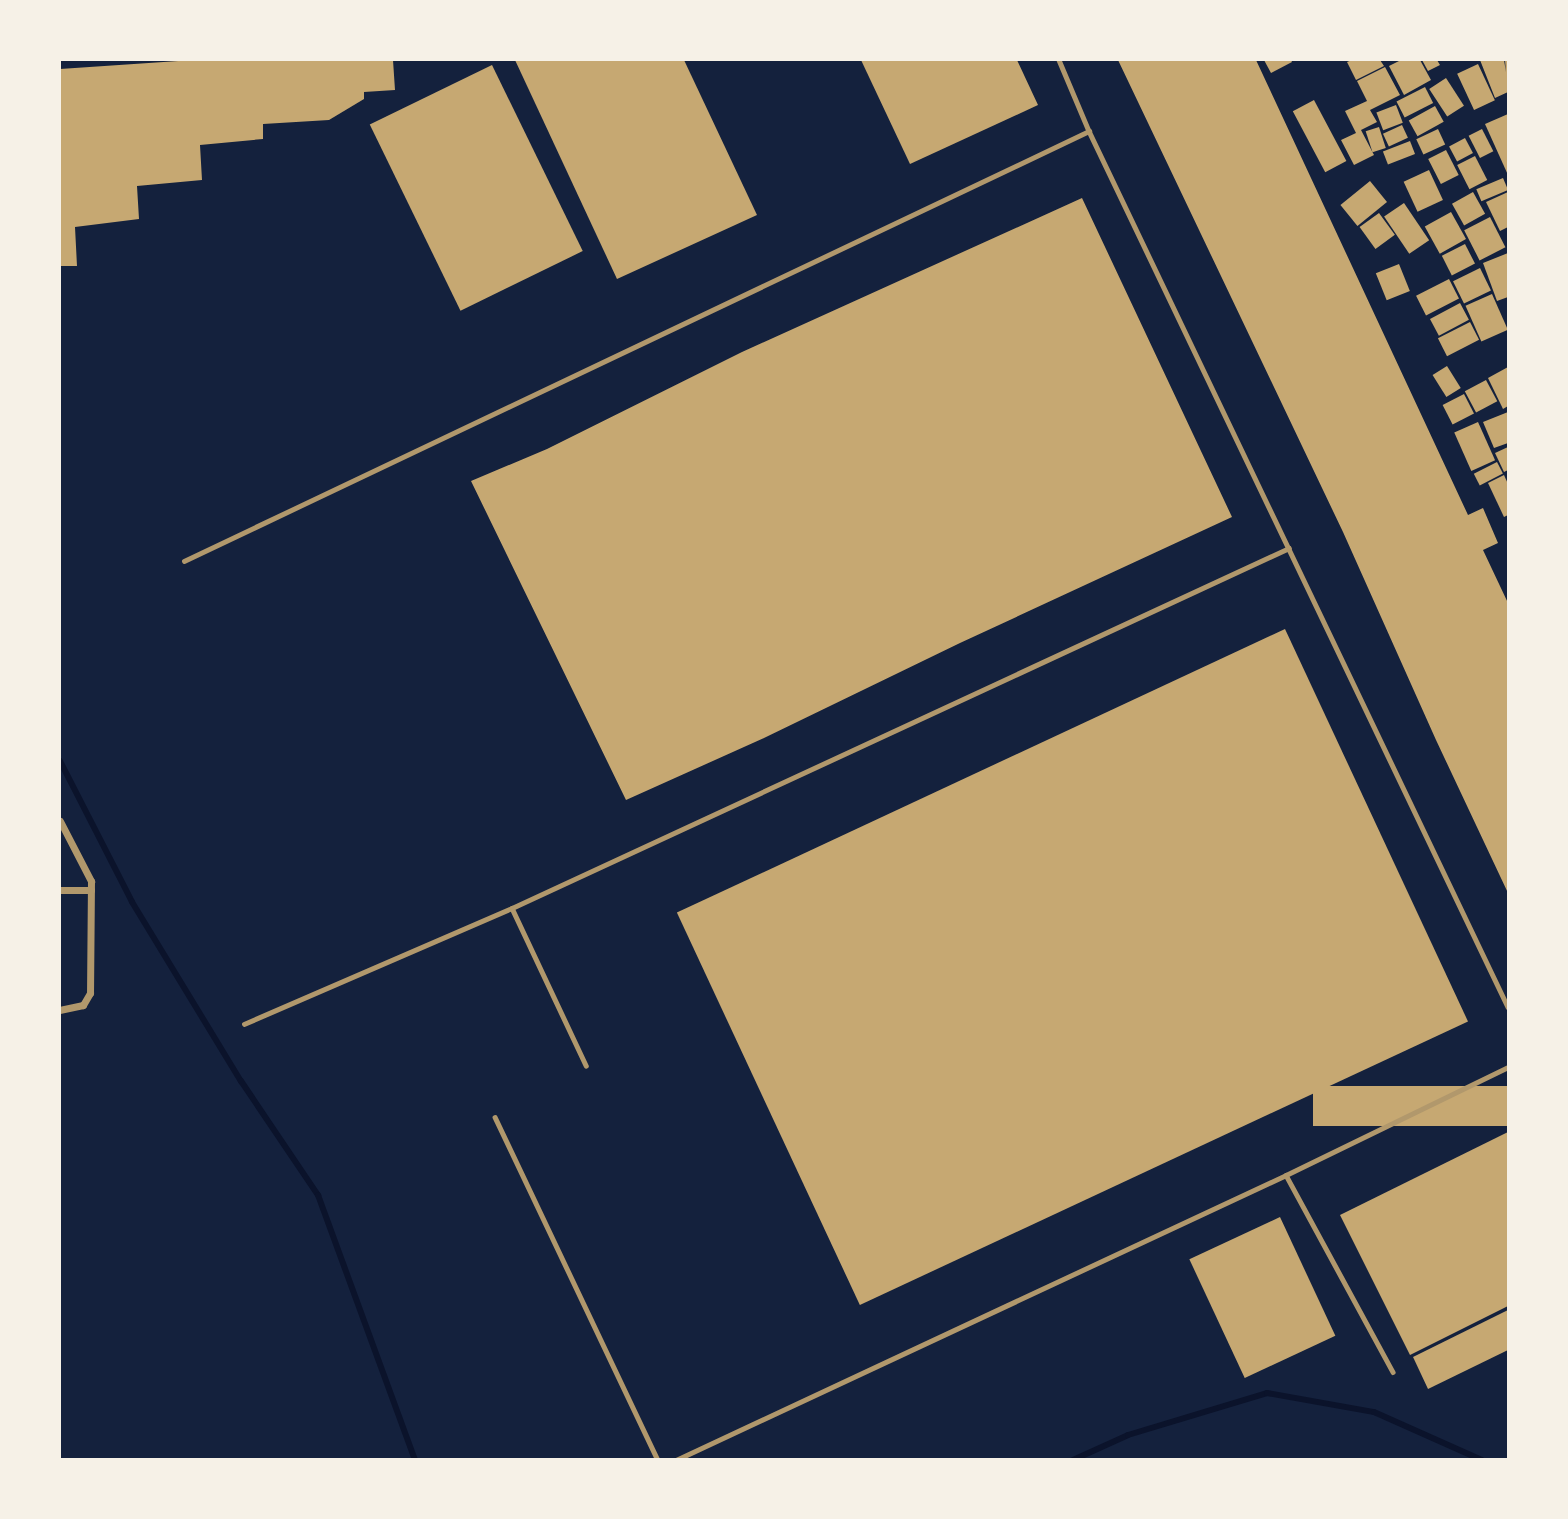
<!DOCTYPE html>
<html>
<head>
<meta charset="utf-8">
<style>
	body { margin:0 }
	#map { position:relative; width:1568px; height:1519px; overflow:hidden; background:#14213d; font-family:Helvetica,sans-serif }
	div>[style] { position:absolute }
	.stream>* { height:6px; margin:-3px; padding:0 3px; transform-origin:3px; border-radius:3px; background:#0b132b }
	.building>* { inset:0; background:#c6a872; transform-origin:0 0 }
	.service>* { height:4.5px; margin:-2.25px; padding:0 2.25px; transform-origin:2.25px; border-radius:2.25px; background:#b1986c }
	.minor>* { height:7px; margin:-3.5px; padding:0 3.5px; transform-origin:3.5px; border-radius:3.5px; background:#b1986c }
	span { translate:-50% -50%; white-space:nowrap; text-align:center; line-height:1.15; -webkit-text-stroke:5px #f6f1e7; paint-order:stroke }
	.frame { position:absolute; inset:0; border:61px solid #f6f1e7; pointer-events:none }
</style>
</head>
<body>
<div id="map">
	<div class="stream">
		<div style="left:60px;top:761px;width:158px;rotate:62.9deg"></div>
		<div style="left:132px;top:902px;width:210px;rotate:58.7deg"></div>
		<div style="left:241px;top:1081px;width:138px;rotate:56deg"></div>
		<div style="left:318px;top:1195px;width:282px;rotate:69.9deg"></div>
		<div style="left:1073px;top:1460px;width:60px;rotate:-24.4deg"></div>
		<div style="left:1128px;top:1435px;width:145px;rotate:-16.8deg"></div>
		<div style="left:1267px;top:1393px;width:109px;rotate:10.1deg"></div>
		<div style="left:1374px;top:1412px;width:118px;rotate:24deg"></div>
	</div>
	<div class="building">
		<div style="clip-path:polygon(193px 60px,393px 60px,395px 90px,364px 92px,364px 99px,329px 120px,263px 124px,263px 139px,200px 145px,202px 180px,137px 186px,139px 219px,75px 227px,77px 266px,60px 266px,60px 69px)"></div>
		<div style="clip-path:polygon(515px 60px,684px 60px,757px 215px,617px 279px)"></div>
		<div style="clip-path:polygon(861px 60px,1017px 60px,1038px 105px,910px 164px)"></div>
		<div style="clip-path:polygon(1118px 60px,1256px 60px,1468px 515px,1483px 508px,1498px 543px,1483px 550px,1508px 603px,1508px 893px,1436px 740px,1343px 532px)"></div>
		<div style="clip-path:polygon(1264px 60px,1291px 60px,1292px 62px,1271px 73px)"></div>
		<div style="clip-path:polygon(1352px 60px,1380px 60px,1384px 66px,1356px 80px,1347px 62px)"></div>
		<div style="clip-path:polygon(1401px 60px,1420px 60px,1431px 80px,1404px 95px,1389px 66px)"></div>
		<div style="clip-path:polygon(1422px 60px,1437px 60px,1440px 65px,1428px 71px)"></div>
		<div style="clip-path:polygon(1480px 60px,1504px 60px,1506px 72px,1505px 60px,1508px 60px,1508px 92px,1495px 98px)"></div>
		<div style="left:1478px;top:64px;width:40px;height:23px;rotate:65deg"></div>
		<div style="left:492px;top:65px;width:207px;height:136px;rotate:64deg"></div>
		<div style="clip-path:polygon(1385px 67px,1400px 95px,1370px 110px,1377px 122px,1361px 130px,1374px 155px,1354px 165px,1341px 140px,1356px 133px,1345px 111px,1367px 101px,1357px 81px)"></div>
		<div style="left:1446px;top:78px;width:33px;height:20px;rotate:57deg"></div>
		<div style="left:1425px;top:87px;width:18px;height:32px;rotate:63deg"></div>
		<div style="left:1314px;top:100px;width:69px;height:24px;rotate:62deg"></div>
		<div style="left:1396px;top:105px;width:19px;height:21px;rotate:69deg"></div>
		<div style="left:1435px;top:106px;width:18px;height:30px;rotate:61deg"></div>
		<div style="clip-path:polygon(1508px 114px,1508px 175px,1485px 124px)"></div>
		<div style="left:1402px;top:125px;width:14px;height:21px;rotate:65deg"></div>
		<div style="left:1379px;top:127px;width:22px;height:14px;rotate:72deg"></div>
		<div style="left:1438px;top:129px;width:17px;height:24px;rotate:65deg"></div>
		<div style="left:1482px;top:129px;width:25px;height:15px;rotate:63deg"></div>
		<div style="left:1465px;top:138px;width:17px;height:18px;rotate:62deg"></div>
		<div style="left:1410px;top:141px;width:14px;height:29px;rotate:69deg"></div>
		<div style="left:1446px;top:150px;width:28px;height:20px;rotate:63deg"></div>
		<div style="left:1475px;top:156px;width:27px;height:20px;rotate:63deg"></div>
		<div style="left:1429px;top:170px;width:33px;height:28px;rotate:65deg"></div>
		<div style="left:1503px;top:178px;width:13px;height:29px;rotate:67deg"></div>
		<div style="left:1370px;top:181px;width:27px;height:38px;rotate:51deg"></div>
		<div style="left:1473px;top:192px;width:25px;height:24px;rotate:61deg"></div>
		<div style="clip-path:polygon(1508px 192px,1508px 227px,1500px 231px,1486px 202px)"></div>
		<div style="clip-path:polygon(1082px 198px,1232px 517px,960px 643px,764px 738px,626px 800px,471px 481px,547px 449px,742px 352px)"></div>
		<div style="left:1404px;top:203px;width:45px;height:24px;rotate:56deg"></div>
		<div style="left:1451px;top:212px;width:31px;height:30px;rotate:61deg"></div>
		<div style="left:1379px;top:213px;width:27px;height:24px;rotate:54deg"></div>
		<div style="left:1490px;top:217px;width:34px;height:29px;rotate:63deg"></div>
		<div style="left:1465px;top:244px;width:22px;height:26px;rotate:63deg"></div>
		<div style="clip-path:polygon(1508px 253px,1508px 297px,1497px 301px,1483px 263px)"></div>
		<div style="left:1399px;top:264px;width:29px;height:25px;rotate:68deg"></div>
		<div style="left:1480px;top:268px;width:25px;height:30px;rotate:64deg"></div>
		<div style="left:1449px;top:279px;width:22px;height:37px;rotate:63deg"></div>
		<div style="left:1492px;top:294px;width:39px;height:29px;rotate:66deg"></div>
		<div style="left:1460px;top:303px;width:19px;height:34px;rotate:62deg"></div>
		<div style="left:1470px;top:322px;width:20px;height:36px;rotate:63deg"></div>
		<div style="left:1447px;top:366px;width:26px;height:17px;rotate:58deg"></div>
		<div style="clip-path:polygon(1508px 367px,1508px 406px,1503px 409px,1488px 378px)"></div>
		<div style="left:1486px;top:380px;width:24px;height:24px;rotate:62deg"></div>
		<div style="left:1464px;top:394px;width:22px;height:24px;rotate:63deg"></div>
		<div style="clip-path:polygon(1508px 412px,1508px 443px,1494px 448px,1483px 422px)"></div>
		<div style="left:1478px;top:422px;width:42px;height:26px;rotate:66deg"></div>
		<div style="clip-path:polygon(1508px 447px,1508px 470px,1504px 472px,1495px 453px)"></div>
		<div style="left:1497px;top:462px;width:13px;height:26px;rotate:63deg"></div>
		<div style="clip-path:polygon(1504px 475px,1508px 484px,1508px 515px,1504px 517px,1488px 483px)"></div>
		<div style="left:1285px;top:629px;width:433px;height:671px;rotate:65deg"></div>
		<div style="left:1508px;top:1086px;width:40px;height:195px;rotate:90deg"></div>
		<div style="clip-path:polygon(1508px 1132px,1508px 1306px,1410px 1355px,1340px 1215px)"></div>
		<div style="left:1280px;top:1217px;width:131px;height:100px;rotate:65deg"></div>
		<div style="clip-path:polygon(1508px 1310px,1508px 1350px,1428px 1389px,1413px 1357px)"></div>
	</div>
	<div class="service">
		<div style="left:1059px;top:60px;width:77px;rotate:67.1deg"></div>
		<div style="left:1089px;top:131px;width:971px;rotate:64.44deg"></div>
		<div style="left:184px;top:561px;width:1002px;rotate:-25.41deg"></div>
		<div style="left:512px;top:908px;width:174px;rotate:64.8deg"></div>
		<div style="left:244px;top:1024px;width:292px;rotate:-23.4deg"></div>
		<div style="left:512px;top:908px;width:856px;rotate:-24.86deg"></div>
		<div style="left:495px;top:1117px;width:380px;rotate:64.6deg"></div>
		<div style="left:1286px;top:1175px;width:224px;rotate:61.5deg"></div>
		<div style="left:676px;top:1460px;width:673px;rotate:-25.04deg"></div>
		<div style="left:1286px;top:1175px;width:247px;rotate:-25.9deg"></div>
	</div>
	<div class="minor">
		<div style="left:60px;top:821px;width:68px;rotate:62.7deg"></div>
		<div style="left:91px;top:881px;width:112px;rotate:90.5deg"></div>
		<div style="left:90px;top:993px;width:14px;rotate:120deg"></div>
		<div style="left:83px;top:1005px;width:24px;rotate:168deg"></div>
		<div style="left:60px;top:890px;width:31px"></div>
	</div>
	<div class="frame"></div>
</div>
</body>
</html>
